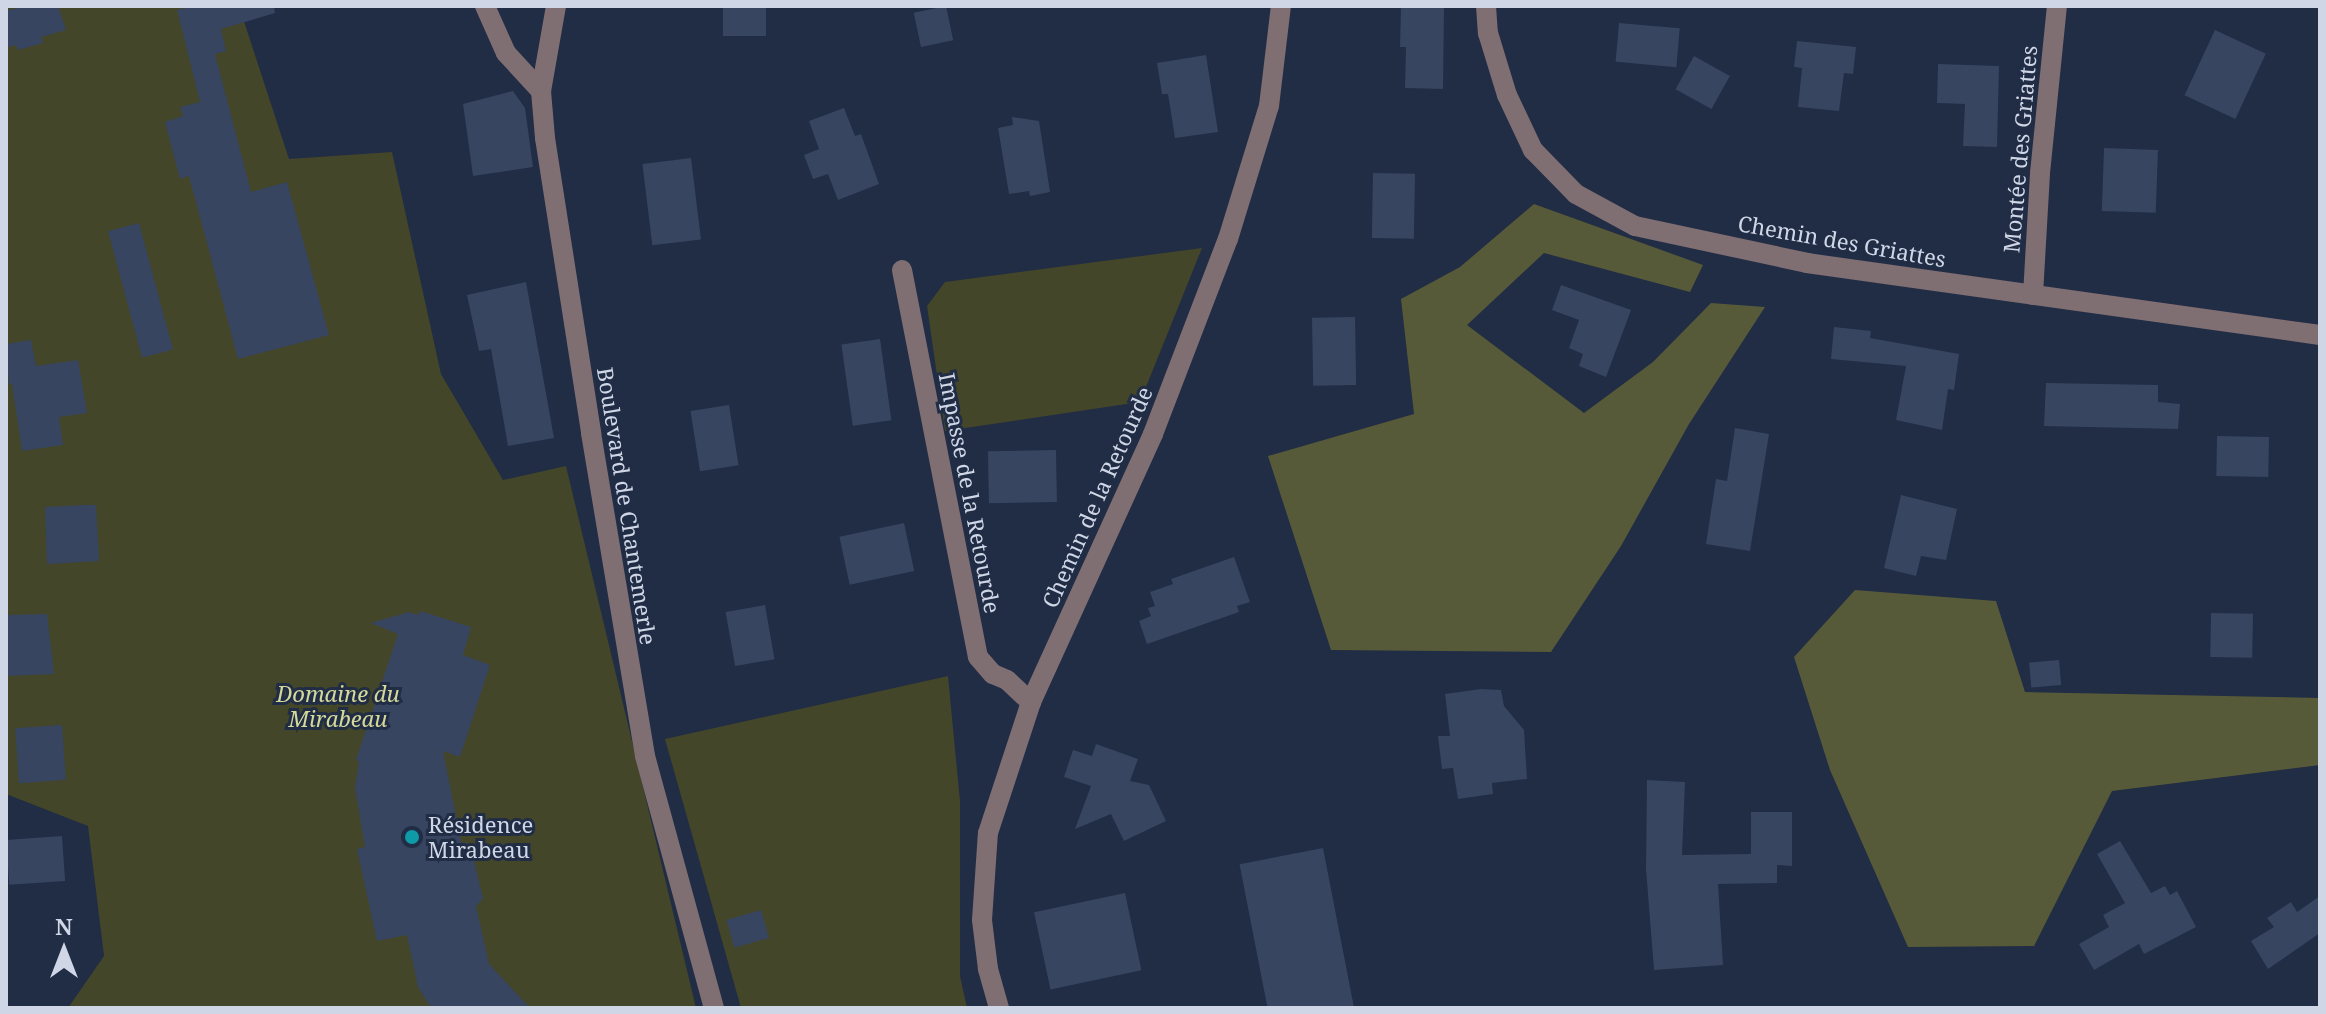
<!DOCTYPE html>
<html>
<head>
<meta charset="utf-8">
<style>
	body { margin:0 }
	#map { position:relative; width:2326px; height:1014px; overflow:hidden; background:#212c45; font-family:"Noto Serif",serif }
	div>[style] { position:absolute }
	.green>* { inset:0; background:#434629 }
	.forest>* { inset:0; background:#575a38 }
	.building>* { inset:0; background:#374561; transform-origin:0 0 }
	.minor>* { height:20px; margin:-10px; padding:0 10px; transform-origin:10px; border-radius:10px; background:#7f6e72 }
	.dots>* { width:22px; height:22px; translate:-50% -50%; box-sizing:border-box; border:4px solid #212c45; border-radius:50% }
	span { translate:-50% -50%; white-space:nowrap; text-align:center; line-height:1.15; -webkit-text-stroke:6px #212c45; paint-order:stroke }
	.street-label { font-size:22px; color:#cfd7e7 }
	.park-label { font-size:22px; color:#d4d99b; font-style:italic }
	.poi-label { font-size:22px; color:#cfd7e7 }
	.left { translate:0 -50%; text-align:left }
	.frame { position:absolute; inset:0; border:8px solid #cfd7e7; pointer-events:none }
	.north { position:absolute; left:24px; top:910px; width:80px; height:80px; -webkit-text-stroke:6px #212c45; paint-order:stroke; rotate:0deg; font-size:22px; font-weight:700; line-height:32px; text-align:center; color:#cfd7e7 }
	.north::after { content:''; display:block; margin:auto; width:28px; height:36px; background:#cfd7e7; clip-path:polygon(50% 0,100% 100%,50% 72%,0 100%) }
</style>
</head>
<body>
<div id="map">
	<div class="green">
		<div style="clip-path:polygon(6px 6px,239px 6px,289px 159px,392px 152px,441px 374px,503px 480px,566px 466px,696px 1008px,68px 1008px,104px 956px,88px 826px,6px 794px)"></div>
		<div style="clip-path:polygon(1202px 248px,1140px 402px,945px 431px,927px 306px,945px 282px)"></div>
		<div style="clip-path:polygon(948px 676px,960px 801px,960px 976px,967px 1008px,741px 1008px,665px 739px)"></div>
	</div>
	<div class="forest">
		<div style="clip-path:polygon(1534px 204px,1703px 265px,1690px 292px,1544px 253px,1467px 325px,1584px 413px,1653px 362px,1711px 303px,1765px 307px,1689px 424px,1621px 546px,1551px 652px,1331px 650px,1268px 456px,1414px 414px,1401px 299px,1460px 267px)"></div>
		<div style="clip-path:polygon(1855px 590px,1996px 601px,2025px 692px,2320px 698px,2320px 765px,2112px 791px,2034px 946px,1908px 947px,1830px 770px,1794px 657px)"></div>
	</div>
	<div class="building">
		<div style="clip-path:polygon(25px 6px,58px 6px,66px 30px,41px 37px,43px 43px,18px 50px,16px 45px,6px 48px,6px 11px)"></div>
		<div style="clip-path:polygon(192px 6px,274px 6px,275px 13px,221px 29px,226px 51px,215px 54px,251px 192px,287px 182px,329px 335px,238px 359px,189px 176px,180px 179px,165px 122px,183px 116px,180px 107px,200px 102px,177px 10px)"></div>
		<div style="left:723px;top:6px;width:43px;height:30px"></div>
		<div style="left:946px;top:6px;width:35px;height:33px;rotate:78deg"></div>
		<div style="clip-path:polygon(1401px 6px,1444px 6px,1443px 89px,1405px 88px,1406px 47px,1400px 47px)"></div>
		<div style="left:1619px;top:23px;width:61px;height:39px;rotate:5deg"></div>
		<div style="left:2215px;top:30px;width:56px;height:72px;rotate:25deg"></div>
		<div style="clip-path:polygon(1797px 41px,1856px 47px,1853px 74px,1844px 73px,1839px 111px,1798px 107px,1802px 68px,1794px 67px)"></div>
		<div style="clip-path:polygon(1206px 55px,1218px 132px,1175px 138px,1168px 94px,1162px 94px,1157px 63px)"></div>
		<div style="left:1694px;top:56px;width:41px;height:38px;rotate:29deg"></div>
		<div style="clip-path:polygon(1938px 64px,1999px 66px,1997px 147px,1963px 146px,1965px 104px,1937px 103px)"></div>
		<div style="clip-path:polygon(513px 91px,525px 108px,533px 167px,473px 176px,463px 104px)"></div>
		<div style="clip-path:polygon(844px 108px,855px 136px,861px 134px,879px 184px,838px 200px,828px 174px,813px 179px,804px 155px,819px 149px,809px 121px)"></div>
		<div style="clip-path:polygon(1012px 117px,1039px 121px,1050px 192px,1030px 196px,1029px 191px,1009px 194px,998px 128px,1013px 125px)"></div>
		<div style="left:2104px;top:148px;width:54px;height:63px;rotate:2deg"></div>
		<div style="left:691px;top:158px;width:82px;height:49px;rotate:83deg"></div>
		<div style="left:1373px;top:173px;width:42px;height:65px;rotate:1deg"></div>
		<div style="left:139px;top:223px;width:131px;height:32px;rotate:75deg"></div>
		<div style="clip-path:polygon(526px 282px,554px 438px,508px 446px,491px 349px,479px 351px,467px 295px)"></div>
		<div style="clip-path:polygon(1561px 285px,1631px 310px,1606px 377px,1579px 366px,1583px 354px,1569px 348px,1579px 320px,1552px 310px)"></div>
		<div style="left:1355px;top:317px;width:68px;height:43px;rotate:89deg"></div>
		<div style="clip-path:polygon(1834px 327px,1871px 331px,1870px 338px,1959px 354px,1954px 390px,1948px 389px,1942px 430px,1896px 420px,1906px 366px,1831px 359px)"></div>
		<div style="left:880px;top:339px;width:82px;height:39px;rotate:82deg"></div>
		<div style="clip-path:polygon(31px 340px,36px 366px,78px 360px,87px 413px,59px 417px,63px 445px,22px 451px,12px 384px,9px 384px,6px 344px)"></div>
		<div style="clip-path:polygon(2046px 383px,2158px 385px,2158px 402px,2180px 404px,2178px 429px,2044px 426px)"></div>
		<div style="left:729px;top:405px;width:61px;height:39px;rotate:81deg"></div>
		<div style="clip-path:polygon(1735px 428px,1769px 434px,1750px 551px,1706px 544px,1716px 479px,1727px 481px)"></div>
		<div style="left:2217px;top:436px;width:52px;height:40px;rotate:1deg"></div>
		<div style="left:1056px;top:450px;width:52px;height:68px;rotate:89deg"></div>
		<div style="clip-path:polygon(1901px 495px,1957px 509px,1946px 560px,1921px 556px,1916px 576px,1884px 568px)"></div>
		<div style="clip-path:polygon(86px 505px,96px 505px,99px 561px,47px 564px,45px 507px)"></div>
		<div style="left:904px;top:523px;width:49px;height:66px;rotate:78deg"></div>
		<div style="clip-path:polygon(1234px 557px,1250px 602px,1237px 606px,1239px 612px,1147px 644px,1139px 621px,1151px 616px,1148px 608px,1155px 606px,1150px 592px,1173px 584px,1171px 579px)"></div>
		<div style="left:765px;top:605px;width:55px;height:40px;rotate:80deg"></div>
		<div style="clip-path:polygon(420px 611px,471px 627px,463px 655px,490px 665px,460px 757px,443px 751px,461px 842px,470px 844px,483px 898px,476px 906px,489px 964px,530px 1008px,431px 1008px,418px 987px,407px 935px,377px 941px,357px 849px,365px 847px,355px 788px,359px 762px,356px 760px,398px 634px,371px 623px,409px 612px,418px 615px)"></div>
		<div style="left:2211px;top:613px;width:42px;height:44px;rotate:1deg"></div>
		<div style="clip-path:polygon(47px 614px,54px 674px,6px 676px,6px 615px)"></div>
		<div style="left:2059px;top:660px;width:25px;height:30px;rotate:85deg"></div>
		<div style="clip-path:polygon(1481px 689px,1501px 690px,1504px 706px,1524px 730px,1527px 779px,1492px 783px,1493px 794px,1458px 799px,1453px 768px,1442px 769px,1438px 736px,1450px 736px,1445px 694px)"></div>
		<div style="left:62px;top:725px;width:55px;height:47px;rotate:86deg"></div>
		<div style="clip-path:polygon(1096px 744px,1138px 759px,1130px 781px,1149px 785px,1166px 821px,1124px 841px,1111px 814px,1075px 829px,1091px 786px,1064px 777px,1073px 750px,1092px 756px)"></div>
		<div style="clip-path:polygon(1647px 780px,1685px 782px,1682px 855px,1751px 854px,1751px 812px,1792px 812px,1792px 866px,1777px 865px,1777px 883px,1718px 884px,1723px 965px,1654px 970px,1646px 869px)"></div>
		<div style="left:62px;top:836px;width:45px;height:56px;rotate:86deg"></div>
		<div style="clip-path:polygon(2120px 841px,2151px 893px,2165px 886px,2170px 895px,2177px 891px,2196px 927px,2144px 954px,2139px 944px,2094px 970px,2079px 944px,2109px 927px,2103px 915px,2125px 903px,2097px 854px)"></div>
		<div style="left:1323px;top:848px;width:163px;height:85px;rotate:79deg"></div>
		<div style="left:1125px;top:893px;width:79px;height:93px;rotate:78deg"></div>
		<div style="clip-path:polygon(2320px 896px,2320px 933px,2268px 969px,2251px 941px,2274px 927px,2267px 918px,2291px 902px,2297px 912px)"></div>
		<div style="left:761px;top:910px;width:29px;height:36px;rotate:74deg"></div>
	</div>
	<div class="minor">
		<div style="left:485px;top:6px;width:51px;rotate:65.9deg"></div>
		<div style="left:506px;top:53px;width:52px;rotate:47.4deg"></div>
		<div style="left:556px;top:6px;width:86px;rotate:100deg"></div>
		<div style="left:541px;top:91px;width:47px;rotate:85.1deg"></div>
		<div style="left:545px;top:138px;width:299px;rotate:81.1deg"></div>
		<div style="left:591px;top:433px;width:327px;rotate:80.5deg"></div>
		<div style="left:645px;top:756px;width:261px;rotate:74.7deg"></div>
		<div style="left:1486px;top:6px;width:27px;rotate:86deg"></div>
		<div style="left:1488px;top:33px;width:65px;rotate:73deg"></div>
		<div style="left:1507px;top:95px;width:61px;rotate:64.7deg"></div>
		<div style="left:1533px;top:150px;width:62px;rotate:45.7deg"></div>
		<div style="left:1576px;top:194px;width:67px;rotate:28.5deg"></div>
		<div style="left:1635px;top:226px;width:176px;rotate:12.1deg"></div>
		<div style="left:1807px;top:263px;width:518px;rotate:7.99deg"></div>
		<div style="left:902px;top:270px;width:394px;rotate:78.9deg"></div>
		<div style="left:978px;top:657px;width:23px;rotate:49deg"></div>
		<div style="left:993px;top:674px;width:15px;rotate:23deg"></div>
		<div style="left:1007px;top:680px;width:33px;rotate:43deg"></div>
		<div style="left:2033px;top:295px;width:122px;rotate:-86.7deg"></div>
		<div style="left:2040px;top:173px;width:168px;rotate:-84.2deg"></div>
		<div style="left:999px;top:1008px;width:41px;rotate:-105.8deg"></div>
		<div style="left:988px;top:969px;width:49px;rotate:-97deg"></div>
		<div style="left:982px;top:920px;width:87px;rotate:-86.1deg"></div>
		<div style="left:988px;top:833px;width:138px;rotate:-71.8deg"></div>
		<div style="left:1031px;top:702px;width:294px;rotate:-65.5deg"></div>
		<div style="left:1153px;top:434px;width:209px;rotate:-69deg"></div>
		<div style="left:1228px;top:239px;width:139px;rotate:-72.9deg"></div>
		<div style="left:1269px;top:106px;width:101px;rotate:-83.2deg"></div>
	</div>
	<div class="dots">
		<div style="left:412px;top:837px;background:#0f9aa8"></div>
	</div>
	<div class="street-label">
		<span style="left:2020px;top:149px;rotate:-85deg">Montée des Griattes</span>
		<span style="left:1842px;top:241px;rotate:10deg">Chemin des Griattes</span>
		<span style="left:970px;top:493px;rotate:79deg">Impasse de la Retourde</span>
		<span style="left:1097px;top:497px;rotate:-66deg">Chemin de la Retourde</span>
		<span style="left:627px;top:506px;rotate:81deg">Boulevard de Chantemerle</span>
	</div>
	<div class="park-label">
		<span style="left:338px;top:706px">Domaine du<br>Mirabeau</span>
	</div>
	<div class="poi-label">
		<span class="left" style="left:428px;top:837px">Résidence<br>Mirabeau</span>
	</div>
	<div class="frame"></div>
	<div class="north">N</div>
</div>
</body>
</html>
